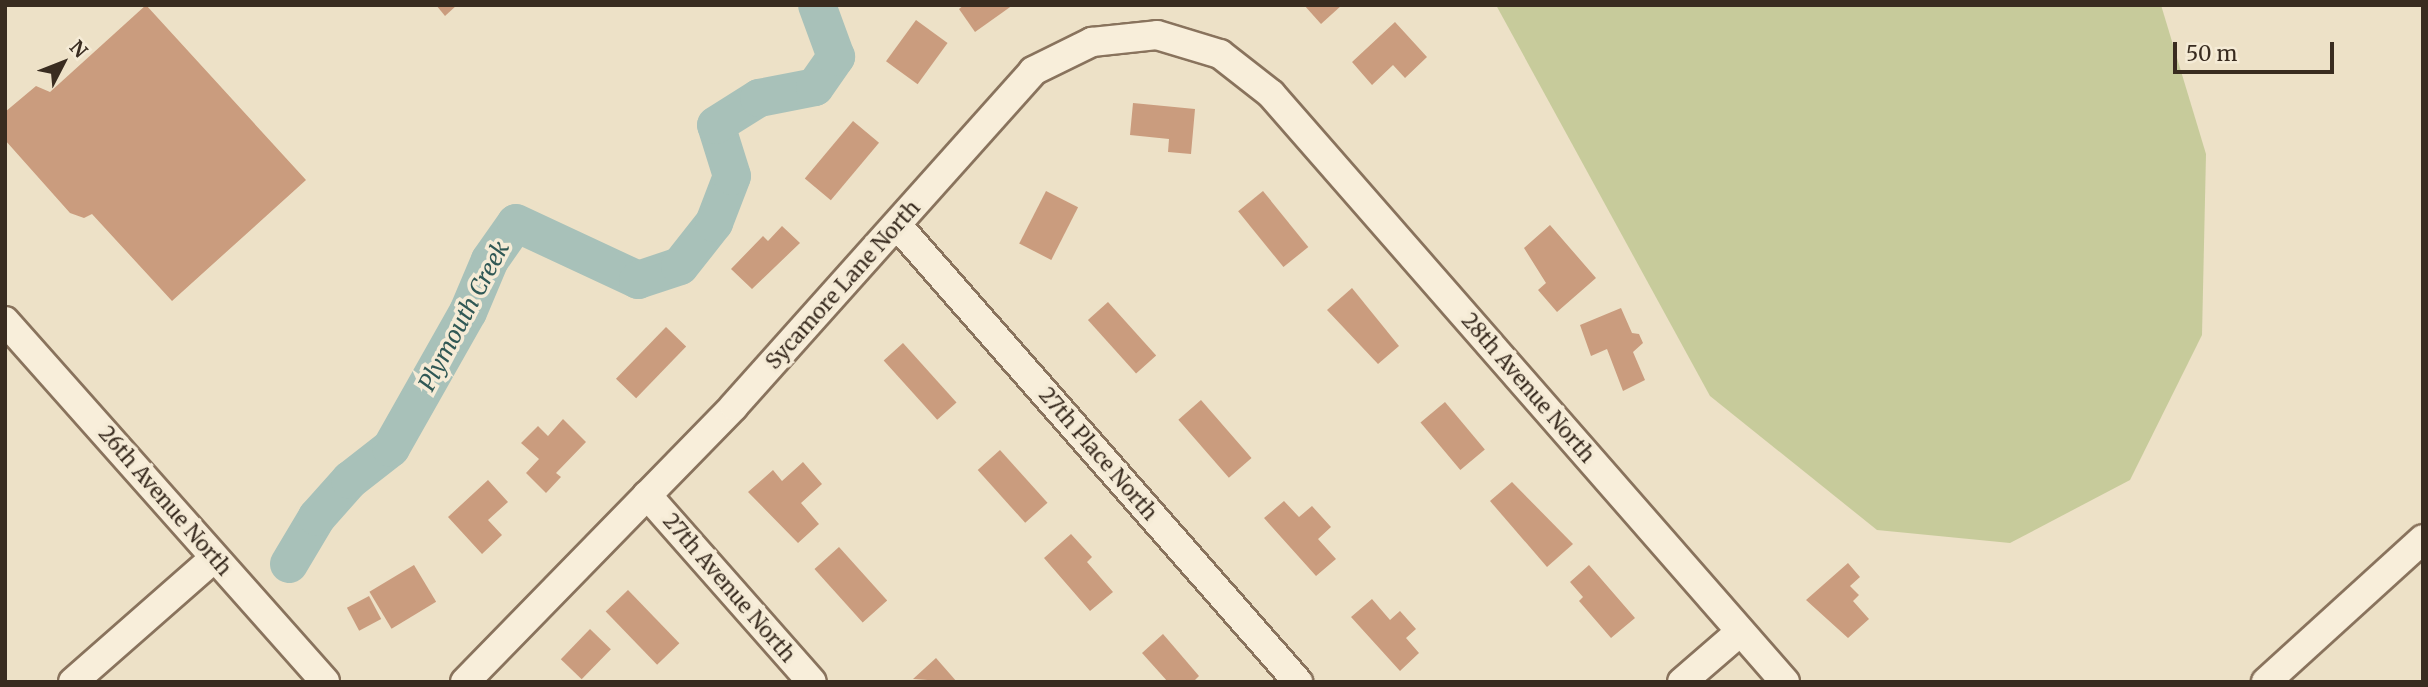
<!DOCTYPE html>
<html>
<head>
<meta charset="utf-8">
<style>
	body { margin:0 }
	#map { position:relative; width:2428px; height:687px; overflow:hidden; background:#ede1c7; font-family:Merriweather,serif }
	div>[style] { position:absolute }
	.green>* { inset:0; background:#c7cb9b }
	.river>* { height:38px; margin:-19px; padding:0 19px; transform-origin:19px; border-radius:19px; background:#a8c1b9 }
	.building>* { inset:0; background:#ca9c7e; transform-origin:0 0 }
	.roads { filter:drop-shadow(2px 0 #89735d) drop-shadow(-2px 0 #89735d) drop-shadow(0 2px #89735d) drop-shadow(0 -2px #89735d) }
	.minor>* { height:28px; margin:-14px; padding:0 14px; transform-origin:14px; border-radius:14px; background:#f8eeda }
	span { translate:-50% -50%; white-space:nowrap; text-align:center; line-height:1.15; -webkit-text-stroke:7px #f5ebd6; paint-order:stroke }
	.street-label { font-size:21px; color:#392c20 }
	.water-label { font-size:23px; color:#305855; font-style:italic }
	.frame { position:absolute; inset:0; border:7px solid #392c20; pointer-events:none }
	.north { position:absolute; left:28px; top:28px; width:70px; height:70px; -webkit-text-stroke:5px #f5ebd6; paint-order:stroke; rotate:48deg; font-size:19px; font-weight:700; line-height:28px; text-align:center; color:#392c20 }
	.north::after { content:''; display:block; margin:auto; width:24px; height:32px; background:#392c20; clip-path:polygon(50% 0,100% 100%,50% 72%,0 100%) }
	.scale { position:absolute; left:2173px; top:42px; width:161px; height:32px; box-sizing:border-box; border:4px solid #392c20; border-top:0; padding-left:9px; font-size:21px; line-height:24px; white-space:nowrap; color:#392c20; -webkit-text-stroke:5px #f5ebd6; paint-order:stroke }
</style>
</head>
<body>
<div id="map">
	<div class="green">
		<div style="clip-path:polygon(1496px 5px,2161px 5px,2206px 154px,2202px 335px,2130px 480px,2010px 543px,1877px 530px,1710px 396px)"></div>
	</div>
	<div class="river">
		<div style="left:289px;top:564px;width:55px;rotate:-59.2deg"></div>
		<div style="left:317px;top:517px;width:50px;rotate:-48.3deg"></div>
		<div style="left:350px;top:480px;width:52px;rotate:-38deg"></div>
		<div style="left:391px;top:448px;width:156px;rotate:-60.5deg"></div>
		<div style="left:468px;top:312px;width:56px;rotate:-67.1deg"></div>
		<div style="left:490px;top:260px;width:45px;rotate:-54.9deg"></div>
		<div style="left:516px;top:223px;width:135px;rotate:25deg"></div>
		<div style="left:638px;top:280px;width:44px;rotate:-18.4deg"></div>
		<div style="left:680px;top:266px;width:55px;rotate:-51.7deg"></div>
		<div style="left:714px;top:223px;width:50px;rotate:-69deg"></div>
		<div style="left:732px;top:176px;width:53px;rotate:-107.4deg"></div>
		<div style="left:716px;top:125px;width:51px;rotate:-32.1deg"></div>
		<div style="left:759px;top:98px;width:57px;rotate:-11.1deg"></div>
		<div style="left:815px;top:87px;width:37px;rotate:-55deg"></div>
		<div style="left:836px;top:57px;width:55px;rotate:-110.1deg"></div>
	</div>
	<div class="building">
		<div style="clip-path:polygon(146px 5px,306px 180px,172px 301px,92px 214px,84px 218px,70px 213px,5px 140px,5px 112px,36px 86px,50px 92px)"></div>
		<div style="clip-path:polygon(436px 5px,457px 5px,445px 16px)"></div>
		<div style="clip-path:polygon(964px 5px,1013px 5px,975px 32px,959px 9px)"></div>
		<div style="clip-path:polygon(1304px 5px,1342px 5px,1321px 24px)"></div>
		<div style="left:916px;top:20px;width:39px;height:51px;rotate:36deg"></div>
		<div style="clip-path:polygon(1395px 22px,1427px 57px,1405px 78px,1393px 65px,1372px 85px,1352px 62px)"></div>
		<div style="clip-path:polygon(1133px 103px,1195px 109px,1191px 154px,1168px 152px,1169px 139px,1130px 135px)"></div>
		<div style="left:853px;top:121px;width:34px;height:75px;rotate:40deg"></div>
		<div style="left:1046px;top:191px;width:36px;height:59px;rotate:27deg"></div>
		<div style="left:1263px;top:191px;width:72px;height:32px;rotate:51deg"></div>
		<div style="clip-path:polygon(1550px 225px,1596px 278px,1557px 312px,1538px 290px,1546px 283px,1524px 248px)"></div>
		<div style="clip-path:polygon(782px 226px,800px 243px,752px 289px,731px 269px,763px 236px,768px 241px)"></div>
		<div style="clip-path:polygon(1352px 288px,1399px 346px,1378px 364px,1327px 310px)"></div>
		<div style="left:1108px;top:302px;width:72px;height:27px;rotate:48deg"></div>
		<div style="clip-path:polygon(1621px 308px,1632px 333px,1639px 334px,1643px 343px,1633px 352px,1645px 380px,1623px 391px,1607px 349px,1591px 356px,1580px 325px)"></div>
		<div style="left:666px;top:327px;width:28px;height:72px;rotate:44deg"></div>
		<div style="left:903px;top:343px;width:80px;height:26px;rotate:48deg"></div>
		<div style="left:1201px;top:400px;width:77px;height:30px;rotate:49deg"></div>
		<div style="left:1445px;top:402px;width:62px;height:32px;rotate:50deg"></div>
		<div style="clip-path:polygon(563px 419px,586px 442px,556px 473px,561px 477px,546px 493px,526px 473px,539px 459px,521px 443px,538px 426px,548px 436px)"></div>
		<div style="left:1000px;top:450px;width:71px;height:30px;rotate:48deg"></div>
		<div style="clip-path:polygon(803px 462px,822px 484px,801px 503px,819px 524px,798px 543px,748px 492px,773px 470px,782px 481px)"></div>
		<div style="clip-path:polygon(488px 480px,508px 502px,488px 520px,502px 535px,482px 554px,448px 517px)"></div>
		<div style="clip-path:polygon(1512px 482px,1573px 544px,1547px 567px,1490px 501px)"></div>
		<div style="clip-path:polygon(1284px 501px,1299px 517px,1312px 506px,1331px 527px,1318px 539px,1336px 559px,1316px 576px,1264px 518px)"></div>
		<div style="clip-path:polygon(1071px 534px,1092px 557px,1087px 562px,1113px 592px,1090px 611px,1044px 558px)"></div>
		<div style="left:839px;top:547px;width:72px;height:33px;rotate:48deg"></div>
		<div style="clip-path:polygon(1848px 563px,1860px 577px,1850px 586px,1859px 595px,1853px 601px,1869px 619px,1848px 638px,1806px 600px)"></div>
		<div style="left:414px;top:565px;width:43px;height:52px;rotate:59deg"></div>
		<div style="clip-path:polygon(1589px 565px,1635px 618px,1611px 638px,1579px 601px,1583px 597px,1570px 582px)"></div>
		<div style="left:628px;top:590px;width:74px;height:31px;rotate:46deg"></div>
		<div style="left:369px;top:596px;width:26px;height:25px;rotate:62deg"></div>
		<div style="clip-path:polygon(1372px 599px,1390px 620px,1400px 611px,1416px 629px,1406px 638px,1419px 653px,1400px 671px,1351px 617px)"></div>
		<div style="left:590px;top:629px;width:29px;height:42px;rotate:44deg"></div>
		<div style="clip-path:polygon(1163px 634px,1199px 676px,1193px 682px,1168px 682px,1142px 653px)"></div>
		<div style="clip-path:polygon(936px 658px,957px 682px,913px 679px)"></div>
	</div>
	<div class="roads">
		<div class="minor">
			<div style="left:898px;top:226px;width:607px;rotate:48.74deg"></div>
			<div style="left:5px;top:321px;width:482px;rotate:48.4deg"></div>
			<div style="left:647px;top:495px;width:249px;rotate:48.6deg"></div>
			<div style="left:73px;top:682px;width:188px;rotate:-41.3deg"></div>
			<div style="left:465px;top:682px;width:385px;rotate:-45.7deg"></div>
			<div style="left:734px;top:406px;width:449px;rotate:-48.2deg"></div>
			<div style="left:1033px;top:71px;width:66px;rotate:-26.2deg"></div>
			<div style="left:1092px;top:42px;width:65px;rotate:-6.1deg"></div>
			<div style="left:1157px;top:35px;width:66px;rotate:16.8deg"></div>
			<div style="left:1220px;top:54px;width:65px;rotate:38.1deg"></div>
			<div style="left:1271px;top:94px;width:781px;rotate:48.84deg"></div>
			<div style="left:1682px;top:682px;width:77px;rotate:-40.8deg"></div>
			<div style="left:2266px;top:682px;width:212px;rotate:-42.3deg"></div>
		</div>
	</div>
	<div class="street-label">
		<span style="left:843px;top:285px;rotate:-48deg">Sycamore Lane North</span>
		<span style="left:1528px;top:388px;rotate:49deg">28th Avenue North</span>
		<span style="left:1098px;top:454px;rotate:49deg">27th Place North</span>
		<span style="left:165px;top:501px;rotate:49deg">26th Avenue North</span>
		<span style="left:729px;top:588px;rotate:49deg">27th Avenue North</span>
	</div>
	<div class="water-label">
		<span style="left:464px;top:316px;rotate:-62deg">Plymouth Creek</span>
	</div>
	<div class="frame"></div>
	<div class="north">N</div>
	<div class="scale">50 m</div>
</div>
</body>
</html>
